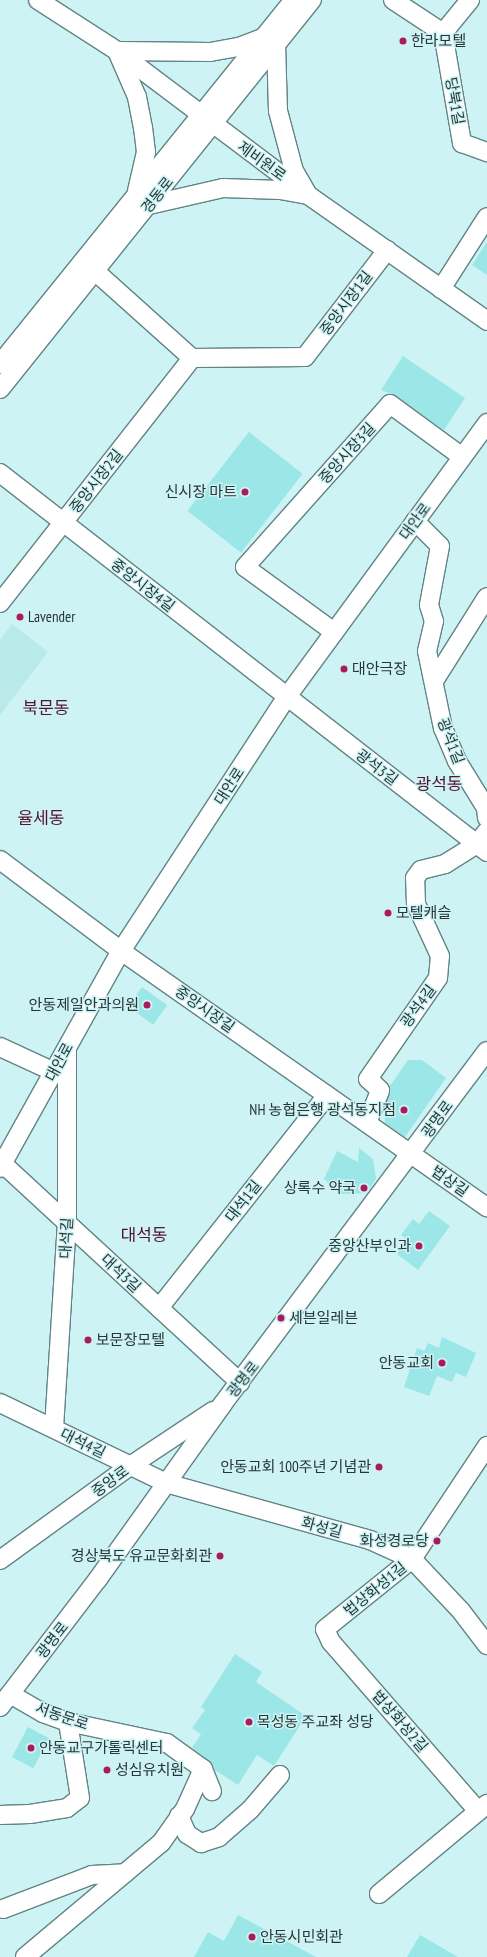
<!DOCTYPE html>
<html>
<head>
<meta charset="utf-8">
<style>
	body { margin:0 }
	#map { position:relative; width:487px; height:1957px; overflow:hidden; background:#cef3f4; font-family:"PT Sans Narrow","Noto Sans KR",sans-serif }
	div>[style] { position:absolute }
	.built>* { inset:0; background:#bae9ea }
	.building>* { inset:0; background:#9be6e7; transform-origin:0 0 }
	.roads { filter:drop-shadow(1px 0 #628485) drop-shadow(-1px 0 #628485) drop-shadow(0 1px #628485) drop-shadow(0 -1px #628485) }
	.minor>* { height:18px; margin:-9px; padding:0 9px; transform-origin:9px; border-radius:9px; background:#fff }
	.dots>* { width:11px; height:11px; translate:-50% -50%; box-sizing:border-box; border:2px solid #cef3f4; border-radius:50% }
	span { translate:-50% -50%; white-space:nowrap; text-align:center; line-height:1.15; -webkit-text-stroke:3px #cef3f4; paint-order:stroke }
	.poi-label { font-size:15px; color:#283637 }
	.left { translate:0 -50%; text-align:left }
	.right { translate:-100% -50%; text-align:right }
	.street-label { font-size:15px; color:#283637 }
	.quarter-label { font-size:17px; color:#55132e }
</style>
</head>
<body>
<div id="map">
	<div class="built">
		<div style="clip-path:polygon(12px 624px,48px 652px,0 715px,0 640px)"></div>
	</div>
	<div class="building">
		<div style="clip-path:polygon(487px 242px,487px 275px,472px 265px)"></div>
		<div style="clip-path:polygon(403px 356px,465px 398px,444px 430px,396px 396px,381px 390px)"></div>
		<div style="left:249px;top:432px;width:68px;height:100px;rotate:38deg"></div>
		<div style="left:142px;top:987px;width:31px;height:24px;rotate:36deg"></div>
		<div style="clip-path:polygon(408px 1060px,422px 1060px,446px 1078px,405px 1137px,385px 1123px,384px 1107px,390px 1086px)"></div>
		<div style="clip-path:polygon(359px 1148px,373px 1159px,376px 1179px,367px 1193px,341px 1194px,324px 1179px,337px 1151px,358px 1162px)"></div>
		<div style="clip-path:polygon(429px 1211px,450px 1226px,418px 1270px,397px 1254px,407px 1239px,401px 1235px,413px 1219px,419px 1224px)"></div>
		<div style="clip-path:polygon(442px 1337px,476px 1353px,466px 1377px,456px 1373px,452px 1382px,437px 1376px,429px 1396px,404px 1387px,417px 1348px,424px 1351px,428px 1343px,439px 1348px)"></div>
		<div style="clip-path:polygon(235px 1654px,262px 1672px,256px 1682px,306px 1716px,274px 1766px,257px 1755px,238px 1785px,215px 1770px,209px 1761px,192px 1748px,201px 1734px,192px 1728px,205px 1710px,201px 1707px)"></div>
		<div style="left:28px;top:1727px;width:24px;height:34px;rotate:28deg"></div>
		<div style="clip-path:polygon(238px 1915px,316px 1957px,194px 1957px,208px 1932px,224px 1941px)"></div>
		<div style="clip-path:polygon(420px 1935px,458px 1957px,407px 1957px)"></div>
	</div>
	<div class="roads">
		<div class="minor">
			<div style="left:38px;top:0;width:94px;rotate:32.8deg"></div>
			<div style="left:117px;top:51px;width:239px;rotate:37deg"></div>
			<div style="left:308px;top:195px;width:219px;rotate:35.1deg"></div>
			<div style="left:393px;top:0;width:60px;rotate:33.4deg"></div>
			<div style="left:443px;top:33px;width:112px;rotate:80.2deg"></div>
			<div style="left:462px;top:143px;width:27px;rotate:20deg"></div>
			<div style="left:443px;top:33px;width:43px;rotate:-50.7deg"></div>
			<div style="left:137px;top:191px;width:40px;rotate:-77deg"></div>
			<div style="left:146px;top:152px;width:24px;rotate:-97deg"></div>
			<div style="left:143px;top:128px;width:32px;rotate:-101deg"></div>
			<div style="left:137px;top:97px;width:50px;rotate:-113.5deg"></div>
			<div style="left:117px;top:51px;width:93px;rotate:0.6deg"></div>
			<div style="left:210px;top:52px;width:29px;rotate:-10deg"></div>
			<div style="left:239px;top:47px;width:26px;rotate:-21deg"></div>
			<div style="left:149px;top:205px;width:76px;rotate:-12.9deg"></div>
			<div style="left:223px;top:188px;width:57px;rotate:2deg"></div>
			<div style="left:280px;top:190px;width:28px;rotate:10deg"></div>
			<div style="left:308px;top:195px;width:28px;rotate:-120deg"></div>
			<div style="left:294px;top:171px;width:62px;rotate:-104.9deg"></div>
			<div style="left:278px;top:111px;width:66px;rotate:-91.7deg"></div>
			<div style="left:96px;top:272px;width:129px;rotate:41.9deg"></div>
			<div style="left:192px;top:358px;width:113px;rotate:-0.5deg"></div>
			<div style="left:305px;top:357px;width:135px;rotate:-52.5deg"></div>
			<div style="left:441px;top:289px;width:85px;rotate:-57.4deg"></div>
			<div style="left:0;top:364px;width:468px;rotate:-51.1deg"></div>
			<div style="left:0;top:389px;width:499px;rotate:-51.3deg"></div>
			<div style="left:0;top:473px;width:617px;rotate:37.89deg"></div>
			<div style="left:415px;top:521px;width:35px;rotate:45deg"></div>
			<div style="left:440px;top:546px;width:60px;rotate:100.6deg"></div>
			<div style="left:429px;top:605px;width:17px;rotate:73deg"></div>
			<div style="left:434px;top:621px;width:31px;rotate:103deg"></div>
			<div style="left:427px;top:651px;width:79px;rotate:78.3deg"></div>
			<div style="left:443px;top:728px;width:36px;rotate:67deg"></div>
			<div style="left:457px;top:761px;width:55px;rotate:58.3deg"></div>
			<div style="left:486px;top:808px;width:10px;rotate:84deg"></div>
			<div style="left:0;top:603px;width:311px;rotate:-51.9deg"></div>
			<div style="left:334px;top:632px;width:110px;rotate:-143.9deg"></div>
			<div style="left:245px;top:567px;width:218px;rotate:-48.3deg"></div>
			<div style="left:390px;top:404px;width:88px;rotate:36.2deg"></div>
			<div style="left:434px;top:681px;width:99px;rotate:-57.8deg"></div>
			<div style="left:0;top:860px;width:151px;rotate:36.9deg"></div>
			<div style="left:121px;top:951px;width:447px;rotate:35deg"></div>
			<div style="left:0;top:1047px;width:60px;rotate:24.8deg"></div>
			<div style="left:367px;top:1123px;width:35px;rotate:-68deg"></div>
			<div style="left:380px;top:1090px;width:16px;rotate:-137deg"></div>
			<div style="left:368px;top:1079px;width:123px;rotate:-55.3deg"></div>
			<div style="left:438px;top:978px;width:22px;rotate:-85deg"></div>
			<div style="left:440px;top:956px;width:57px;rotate:-114.8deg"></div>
			<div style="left:416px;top:904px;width:26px;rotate:-92deg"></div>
			<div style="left:415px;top:878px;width:10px;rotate:-53deg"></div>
			<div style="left:421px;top:870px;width:25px;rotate:-14deg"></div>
			<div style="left:445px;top:864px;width:38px;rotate:-32deg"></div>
			<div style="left:477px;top:844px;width:16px;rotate:-52deg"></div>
			<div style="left:2px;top:1163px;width:324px;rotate:42.7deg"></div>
			<div style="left:0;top:1168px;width:248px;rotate:-60.9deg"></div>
			<div style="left:121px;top:951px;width:302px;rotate:-56.9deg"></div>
			<div style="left:286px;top:698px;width:341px;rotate:-53.8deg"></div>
			<div style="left:159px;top:1308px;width:271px;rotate:-51.7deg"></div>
			<div style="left:0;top:1403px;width:184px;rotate:25.7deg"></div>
			<div style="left:166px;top:1483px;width:212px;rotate:15.6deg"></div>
			<div style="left:370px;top:1540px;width:46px;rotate:24.3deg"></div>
			<div style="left:412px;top:1559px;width:71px;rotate:46.7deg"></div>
			<div style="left:461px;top:1611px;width:43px;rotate:52.6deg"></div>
			<div style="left:54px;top:1428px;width:205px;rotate:-86.4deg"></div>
			<div style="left:67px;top:1223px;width:172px;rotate:-90deg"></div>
			<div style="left:0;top:1560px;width:160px;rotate:-35.9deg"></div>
			<div style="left:130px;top:1466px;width:100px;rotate:-33.5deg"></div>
			<div style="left:10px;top:1694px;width:38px;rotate:30deg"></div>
			<div style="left:43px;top:1713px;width:27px;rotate:20deg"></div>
			<div style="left:68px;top:1722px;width:101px;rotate:12deg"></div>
			<div style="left:167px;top:1743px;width:44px;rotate:35.8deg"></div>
			<div style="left:203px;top:1769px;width:24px;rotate:68deg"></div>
			<div style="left:0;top:1707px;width:161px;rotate:-52.6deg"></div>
			<div style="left:98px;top:1579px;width:214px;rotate:-54.5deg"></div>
			<div style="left:222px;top:1405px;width:442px;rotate:-53.2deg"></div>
			<div style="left:478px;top:1811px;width:224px;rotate:-131deg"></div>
			<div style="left:331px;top:1642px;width:14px;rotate:-115deg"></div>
			<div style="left:325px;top:1629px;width:112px;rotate:-38.8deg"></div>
			<div style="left:412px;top:1559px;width:136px;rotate:-56.4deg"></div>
			<div style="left:0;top:1815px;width:30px;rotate:-2deg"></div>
			<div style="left:30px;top:1814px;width:37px;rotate:-9deg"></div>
			<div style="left:67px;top:1808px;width:16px;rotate:-38deg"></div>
			<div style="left:80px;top:1798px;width:77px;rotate:-99deg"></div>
			<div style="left:179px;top:1816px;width:20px;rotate:66deg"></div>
			<div style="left:187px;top:1834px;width:17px;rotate:33deg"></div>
			<div style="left:201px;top:1843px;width:19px;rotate:-18deg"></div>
			<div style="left:219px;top:1837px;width:41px;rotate:-41.1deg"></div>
			<div style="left:250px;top:1810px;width:46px;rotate:-49.4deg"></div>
			<div style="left:379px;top:1894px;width:141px;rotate:-39.8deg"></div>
			<div style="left:3px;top:1909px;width:95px;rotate:-20.9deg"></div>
			<div style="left:92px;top:1875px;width:33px;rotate:-3deg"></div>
			<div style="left:25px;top:1957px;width:177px;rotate:-40deg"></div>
			<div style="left:161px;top:1843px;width:42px;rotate:-54.8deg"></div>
			<div style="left:185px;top:1809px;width:44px;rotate:-65.8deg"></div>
		</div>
	</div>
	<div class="dots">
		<div style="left:403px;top:41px;background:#a91b5b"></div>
		<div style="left:245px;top:492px;background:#a91b5b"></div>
		<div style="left:20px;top:617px;background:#a91b5b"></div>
		<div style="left:344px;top:669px;background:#a91b5b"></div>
		<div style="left:388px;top:913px;background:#a91b5b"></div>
		<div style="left:147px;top:1005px;background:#a91b5b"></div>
		<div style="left:404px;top:1110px;background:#a91b5b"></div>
		<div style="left:364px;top:1188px;background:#a91b5b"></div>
		<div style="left:419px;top:1246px;background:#a91b5b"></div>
		<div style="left:281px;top:1318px;background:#a91b5b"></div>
		<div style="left:88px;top:1340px;background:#a91b5b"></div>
		<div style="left:442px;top:1363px;background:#a91b5b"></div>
		<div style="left:379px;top:1467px;background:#a91b5b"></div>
		<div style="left:437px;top:1541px;background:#a91b5b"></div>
		<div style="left:220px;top:1556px;background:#a91b5b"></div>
		<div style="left:249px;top:1722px;background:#a91b5b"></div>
		<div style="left:31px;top:1748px;background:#a91b5b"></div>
		<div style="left:107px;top:1770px;background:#a91b5b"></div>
		<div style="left:252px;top:1937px;background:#a91b5b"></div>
	</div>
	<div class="poi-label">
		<span class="left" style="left:411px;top:41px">한라모텔</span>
		<span class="right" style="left:237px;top:492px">신시장 마트</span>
		<span class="left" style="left:28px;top:617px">Lavender</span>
		<span class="left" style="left:352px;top:669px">대안극장</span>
		<span class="left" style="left:396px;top:913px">모텔캐슬</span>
		<span class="right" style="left:139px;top:1005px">안동제일안과의원</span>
		<span class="right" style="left:396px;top:1110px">NH 농협은행 광석동지점</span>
		<span class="right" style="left:356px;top:1188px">상록수 약국</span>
		<span class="right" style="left:411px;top:1246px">중앙산부인과</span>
		<span class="left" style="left:289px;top:1318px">세븐일레븐</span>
		<span class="left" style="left:96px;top:1340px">보문장모텔</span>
		<span class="right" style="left:434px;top:1363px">안동교회</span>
		<span class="right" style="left:371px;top:1467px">안동교회 100주년 기념관</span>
		<span class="right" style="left:429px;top:1541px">화성경로당</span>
		<span class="right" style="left:212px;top:1556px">경상북도 유교문화회관</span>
		<span class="left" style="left:257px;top:1722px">목성동 주교좌 성당</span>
		<span class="left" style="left:39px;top:1748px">안동교구가톨릭센터</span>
		<span class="left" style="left:115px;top:1770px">성심유치원</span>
		<span class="left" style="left:260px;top:1937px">안동시민회관</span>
	</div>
	<div class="street-label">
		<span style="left:455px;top:101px;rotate:80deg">당북1길</span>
		<span style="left:262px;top:161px;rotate:36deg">제비원로</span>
		<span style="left:157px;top:195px;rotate:-52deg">경동로</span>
		<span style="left:346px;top:303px;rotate:-53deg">중앙시장1길</span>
		<span style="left:347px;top:453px;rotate:-48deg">중앙시장3길</span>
		<span style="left:96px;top:481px;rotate:-52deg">중앙시장2길</span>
		<span style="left:415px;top:521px;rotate:-54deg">대안로</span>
		<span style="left:143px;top:585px;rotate:38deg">중앙시장4길</span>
		<span style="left:451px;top:741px;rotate:69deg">광석1길</span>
		<span style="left:377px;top:767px;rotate:37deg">광석3길</span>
		<span style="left:229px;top:786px;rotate:-57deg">대안로</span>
		<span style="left:418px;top:1006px;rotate:-54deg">광석4길</span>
		<span style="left:205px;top:1009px;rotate:35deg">중앙시장길</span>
		<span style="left:59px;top:1062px;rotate:-62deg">대안로</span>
		<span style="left:437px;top:1119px;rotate:-54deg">광명로</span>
		<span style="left:450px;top:1181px;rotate:35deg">법상길</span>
		<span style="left:243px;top:1201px;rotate:-52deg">대석1길</span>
		<span style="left:66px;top:1238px;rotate:-87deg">대석길</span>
		<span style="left:121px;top:1273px;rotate:43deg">대석3길</span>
		<span style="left:243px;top:1379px;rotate:-52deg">광명로</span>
		<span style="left:83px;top:1443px;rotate:26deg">대석4길</span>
		<span style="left:110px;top:1481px;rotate:-36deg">중앙로</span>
		<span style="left:322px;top:1527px;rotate:15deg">화성길</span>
		<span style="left:375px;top:1589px;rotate:-39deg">법상화성1길</span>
		<span style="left:52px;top:1640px;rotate:-52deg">광명로</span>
		<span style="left:62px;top:1716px;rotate:19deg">서동문로</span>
		<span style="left:400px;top:1721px;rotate:49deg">법상화성2길</span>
	</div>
	<div class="quarter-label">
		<span style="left:46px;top:709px">북문동</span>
		<span style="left:439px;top:785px">광석동</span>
		<span style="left:41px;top:819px">율세동</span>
		<span style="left:144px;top:1236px">대석동</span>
	</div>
</div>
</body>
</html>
